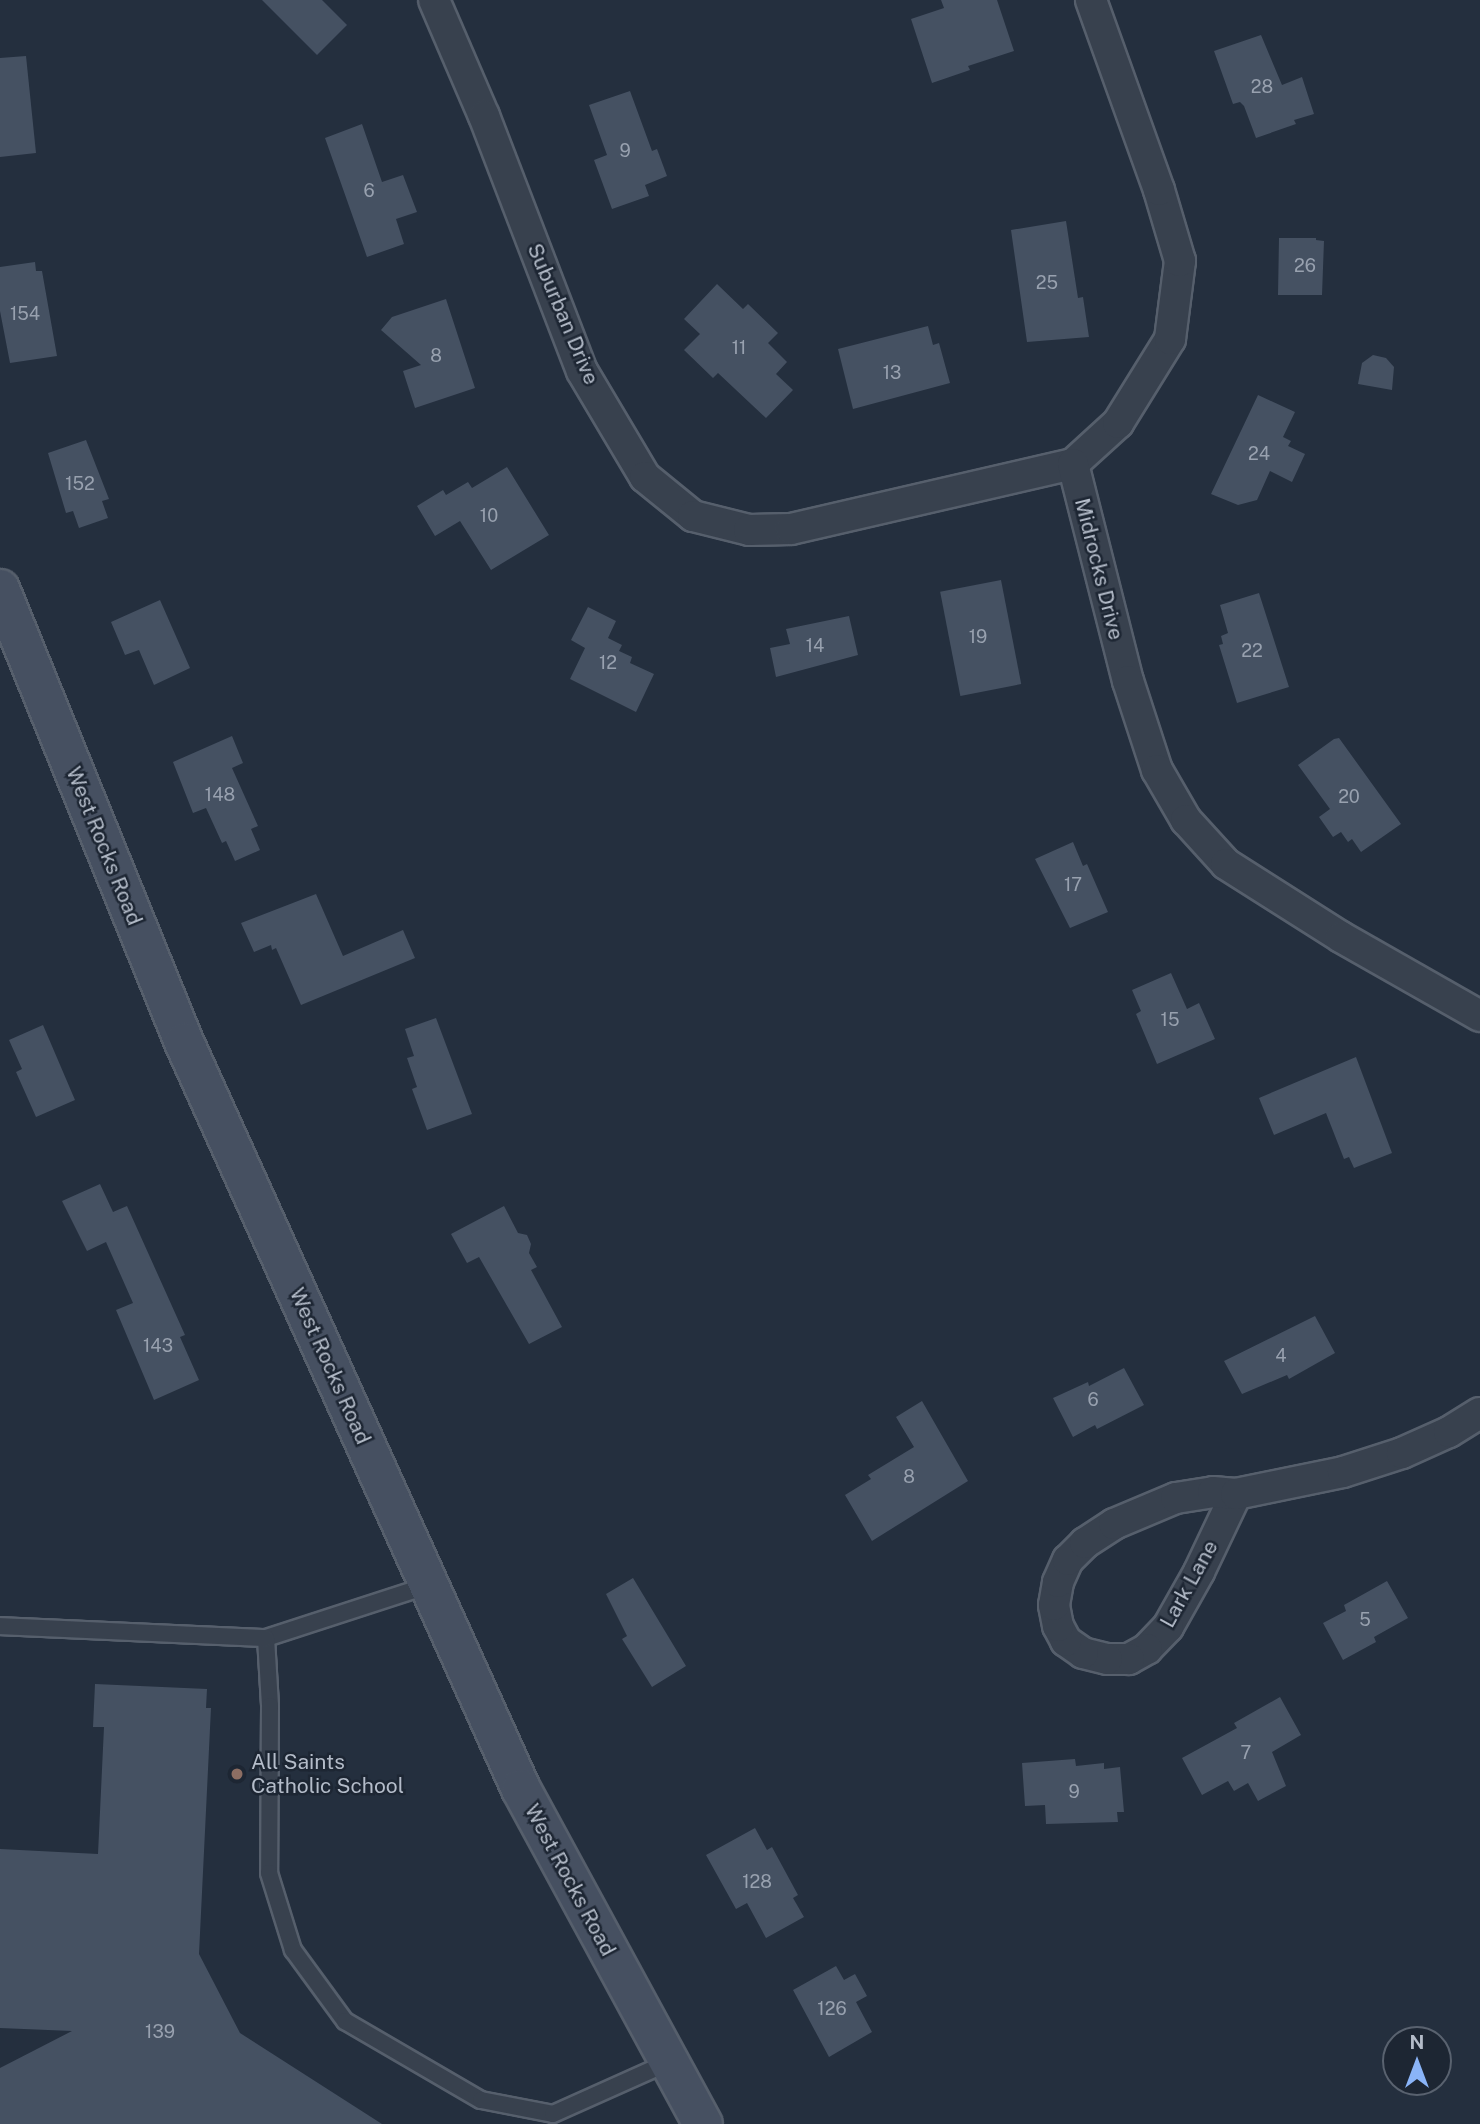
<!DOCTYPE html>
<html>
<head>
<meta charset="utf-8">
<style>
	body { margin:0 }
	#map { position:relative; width:1480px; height:2124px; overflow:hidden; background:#242f3e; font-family:"Public Sans",sans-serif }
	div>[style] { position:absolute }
	.building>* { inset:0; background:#455162; transform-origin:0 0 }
	.roads { filter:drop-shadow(2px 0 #565f6c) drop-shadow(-2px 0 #565f6c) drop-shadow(0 2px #565f6c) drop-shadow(0 -2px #565f6c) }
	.lane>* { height:16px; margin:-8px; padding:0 8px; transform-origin:8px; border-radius:8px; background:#38414e }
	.street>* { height:30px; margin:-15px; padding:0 15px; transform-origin:15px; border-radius:15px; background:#38414e }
	.secondary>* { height:38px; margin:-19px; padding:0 19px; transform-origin:19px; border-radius:19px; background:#465061 }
	.dots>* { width:19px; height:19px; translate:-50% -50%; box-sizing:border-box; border:4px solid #1d2633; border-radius:50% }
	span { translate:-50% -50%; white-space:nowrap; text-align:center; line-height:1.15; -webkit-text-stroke:5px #1d2633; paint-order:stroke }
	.number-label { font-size:18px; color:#98a1af }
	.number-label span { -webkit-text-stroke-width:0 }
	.street-label { font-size:21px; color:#b4bcc9 }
	.poi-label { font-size:21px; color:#b4bcc9 }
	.left { translate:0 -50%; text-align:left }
	.north { position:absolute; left:1382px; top:2026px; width:70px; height:70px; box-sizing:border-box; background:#1d2633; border:2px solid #59626f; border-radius:50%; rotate:0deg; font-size:19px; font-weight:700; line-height:28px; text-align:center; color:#b4bcc9 }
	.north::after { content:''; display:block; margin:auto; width:24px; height:32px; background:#8ab4f8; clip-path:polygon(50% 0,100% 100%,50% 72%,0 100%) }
</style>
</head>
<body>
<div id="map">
	<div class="building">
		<div style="clip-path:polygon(262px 0,322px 0,347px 25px,317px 55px)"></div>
		<div style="clip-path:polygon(941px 0,997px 0,1014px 51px,968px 66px,970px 70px,932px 83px,911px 19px,944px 8px)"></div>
		<div style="clip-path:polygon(1261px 35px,1282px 85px,1302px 77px,1314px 114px,1294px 120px,1296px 124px,1256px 138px,1244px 106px,1240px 102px,1233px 104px,1214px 51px)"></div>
		<div style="clip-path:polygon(26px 56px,36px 153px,0 157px,0 58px)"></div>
		<div style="clip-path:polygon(630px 91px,652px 151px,657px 149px,667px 176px,645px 185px,649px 196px,612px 209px,594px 160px,607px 155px,589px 105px)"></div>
		<div style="clip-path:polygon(362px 124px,382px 182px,403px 175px,417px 212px,396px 219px,404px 244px,367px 257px,325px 138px)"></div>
		<div style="clip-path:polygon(1066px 221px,1078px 298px,1083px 297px,1089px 337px,1027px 342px,1011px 230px)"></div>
		<div style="clip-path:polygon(1279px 238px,1316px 238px,1316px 240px,1324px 241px,1322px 295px,1278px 295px)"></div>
		<div style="clip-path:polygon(35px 262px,36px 271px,42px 271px,57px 356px,10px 363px,0 311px,0 267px)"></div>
		<div style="clip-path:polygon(717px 284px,743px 309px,748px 304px,778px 333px,768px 343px,787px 362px,776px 374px,793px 390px,766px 418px,718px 373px,713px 378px,684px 350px,700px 334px,684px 319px)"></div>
		<div style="clip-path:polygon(446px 299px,475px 388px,415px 408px,403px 371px,421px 365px,381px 330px,392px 317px)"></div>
		<div style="clip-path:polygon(928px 326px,933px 345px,939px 343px,950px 383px,853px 409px,838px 349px)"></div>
		<div style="clip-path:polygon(1373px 355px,1386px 358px,1394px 367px,1392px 390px,1358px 384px,1362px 363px)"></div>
		<div style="clip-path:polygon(1258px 395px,1295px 412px,1283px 437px,1291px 441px,1288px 446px,1305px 454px,1292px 482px,1270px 471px,1257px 500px,1238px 505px,1211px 494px)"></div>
		<div style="clip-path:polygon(86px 440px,109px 499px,102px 501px,108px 518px,79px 528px,73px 511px,66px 513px,48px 453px)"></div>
		<div style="clip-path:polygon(507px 467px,549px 535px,491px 570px,460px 521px,435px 536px,417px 506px,443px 490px,446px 495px,468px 482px,472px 488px)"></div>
		<div style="left:1001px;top:580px;width:106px;height:62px;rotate:79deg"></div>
		<div style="clip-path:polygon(1259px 593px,1289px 687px,1237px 703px,1219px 645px,1223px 644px,1221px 636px,1228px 633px,1220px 605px)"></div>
		<div style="clip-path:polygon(160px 600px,190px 668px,154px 685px,139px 650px,125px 655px,111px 622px)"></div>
		<div style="clip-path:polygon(588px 607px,616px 621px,608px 638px,622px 645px,619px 651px,632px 657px,630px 663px,654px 674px,636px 712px,570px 679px,585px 648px,571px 640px)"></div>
		<div style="clip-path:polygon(849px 616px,858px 655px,776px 677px,770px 648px,790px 644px,786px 629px)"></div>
		<div style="clip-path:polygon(232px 736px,243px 763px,232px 768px,258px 826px,251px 829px,260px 850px,235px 861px,226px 841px,222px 843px,206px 808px,193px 813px,173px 762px)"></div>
		<div style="clip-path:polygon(1339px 738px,1401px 824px,1361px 852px,1352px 839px,1348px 842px,1341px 832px,1333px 837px,1319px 817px,1330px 809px,1298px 765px,1334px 739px)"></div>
		<div style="clip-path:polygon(1073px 842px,1083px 866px,1087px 864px,1108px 912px,1070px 928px,1035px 859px)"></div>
		<div style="clip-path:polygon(316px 894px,343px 956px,403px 930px,415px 958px,301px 1005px,276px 948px,272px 950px,271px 945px,254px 952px,241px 923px)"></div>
		<div style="clip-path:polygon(1171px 973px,1187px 1009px,1199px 1003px,1215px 1039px,1157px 1064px,1136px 1014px,1141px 1011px,1132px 990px)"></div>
		<div style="clip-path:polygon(436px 1018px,472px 1114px,427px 1130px,412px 1089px,417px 1087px,407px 1058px,414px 1056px,405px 1029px)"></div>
		<div style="clip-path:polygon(43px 1025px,75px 1100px,36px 1117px,16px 1072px,22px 1069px,9px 1040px)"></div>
		<div style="clip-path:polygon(1356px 1057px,1392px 1153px,1354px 1168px,1349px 1157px,1344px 1159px,1326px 1113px,1274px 1135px,1259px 1098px)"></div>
		<div style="clip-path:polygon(100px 1184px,113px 1212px,127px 1206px,185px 1335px,180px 1337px,199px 1380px,154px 1400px,116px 1310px,133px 1303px,106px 1242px,87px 1251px,62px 1201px)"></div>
		<div style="clip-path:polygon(504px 1206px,518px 1233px,527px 1235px,531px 1244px,529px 1253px,537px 1267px,531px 1270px,562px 1327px,529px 1344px,479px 1257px,467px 1263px,451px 1234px)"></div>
		<div style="clip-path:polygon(1315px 1316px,1335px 1353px,1289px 1379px,1287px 1375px,1242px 1394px,1224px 1361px)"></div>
		<div style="clip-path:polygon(1124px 1368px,1144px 1405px,1097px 1429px,1095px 1425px,1073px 1437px,1053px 1398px,1088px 1382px,1089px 1386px)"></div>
		<div style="clip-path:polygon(922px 1401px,968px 1481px,872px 1541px,845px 1495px,871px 1479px,868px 1475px,914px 1447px,896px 1417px)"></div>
		<div style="clip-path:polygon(633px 1578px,686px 1666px,652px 1687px,622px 1639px,627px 1636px,606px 1594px)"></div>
		<div style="clip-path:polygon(1387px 1581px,1408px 1618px,1374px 1637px,1376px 1642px,1343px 1660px,1323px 1623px,1346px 1611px,1344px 1605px)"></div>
		<div style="clip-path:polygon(95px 1684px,207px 1689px,206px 1708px,211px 1708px,199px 1954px,240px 2033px,382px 2124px,0 2124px,0 2068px,72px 2031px,0 2028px,0 1849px,98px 1854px,104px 1727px,93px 1727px)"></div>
		<div style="clip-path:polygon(1280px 1697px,1301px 1735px,1272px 1752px,1286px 1786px,1258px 1801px,1248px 1783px,1234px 1791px,1228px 1781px,1202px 1795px,1182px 1758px,1237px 1728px,1234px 1723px)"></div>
		<div style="clip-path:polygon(1075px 1759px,1076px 1766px,1104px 1763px,1104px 1769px,1120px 1767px,1124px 1812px,1117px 1812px,1118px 1822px,1046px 1824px,1045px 1805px,1025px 1806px,1022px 1763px)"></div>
		<div style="clip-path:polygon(755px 1828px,767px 1850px,772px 1847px,798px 1895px,793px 1898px,804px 1917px,766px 1938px,747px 1903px,736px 1909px,706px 1855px)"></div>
		<div style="clip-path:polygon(836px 1966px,844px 1980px,855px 1974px,867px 1996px,856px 2002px,872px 2032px,829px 2057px,793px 1990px)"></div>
	</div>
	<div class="roads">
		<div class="lane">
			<div style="left:429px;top:1585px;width:171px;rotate:162deg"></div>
			<div style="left:266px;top:1638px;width:68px;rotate:86.6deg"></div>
			<div style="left:270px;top:1706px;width:167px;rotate:90.3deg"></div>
			<div style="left:269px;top:1873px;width:81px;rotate:72.7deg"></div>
			<div style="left:293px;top:1950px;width:88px;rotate:53.8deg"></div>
			<div style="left:345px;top:2021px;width:157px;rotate:30.2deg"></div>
			<div style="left:481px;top:2100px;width:73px;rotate:11deg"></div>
			<div style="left:553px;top:2114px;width:127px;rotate:-24.1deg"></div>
			<div style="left:0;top:1626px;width:266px;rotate:2.6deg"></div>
		</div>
		<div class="street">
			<div style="left:434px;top:0;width:126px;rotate:66.7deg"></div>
			<div style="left:484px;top:116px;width:273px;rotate:69deg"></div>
			<div style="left:582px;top:371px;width:123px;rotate:59.3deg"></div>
			<div style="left:645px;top:477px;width:62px;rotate:39.1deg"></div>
			<div style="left:693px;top:516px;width:58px;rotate:14deg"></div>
			<div style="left:749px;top:530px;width:42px;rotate:-1.4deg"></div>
			<div style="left:791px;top:529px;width:289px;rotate:-13deg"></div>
			<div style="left:1073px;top:464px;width:61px;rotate:-42.3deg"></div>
			<div style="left:1118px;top:423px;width:99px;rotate:-58.2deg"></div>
			<div style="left:1170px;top:339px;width:79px;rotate:-82.7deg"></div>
			<div style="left:1180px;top:261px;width:74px;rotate:-106.5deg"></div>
			<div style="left:1159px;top:190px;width:202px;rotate:-109.7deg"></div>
			<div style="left:1073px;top:464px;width:224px;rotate:75.8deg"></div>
			<div style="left:1128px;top:681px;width:94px;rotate:72deg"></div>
			<div style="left:1157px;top:770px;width:58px;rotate:59.9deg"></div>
			<div style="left:1186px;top:820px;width:59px;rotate:47.7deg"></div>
			<div style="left:1226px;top:864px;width:136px;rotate:32.4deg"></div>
			<div style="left:1341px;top:937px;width:160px;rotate:29.6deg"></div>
			<div style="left:1236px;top:1494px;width:86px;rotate:115.4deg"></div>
			<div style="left:1199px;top:1572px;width:63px;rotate:119.4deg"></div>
			<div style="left:1168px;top:1627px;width:30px;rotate:134deg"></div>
			<div style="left:1147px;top:1649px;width:21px;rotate:151deg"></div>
			<div style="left:1129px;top:1659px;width:22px;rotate:180deg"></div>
			<div style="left:1107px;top:1659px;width:25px;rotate:-166deg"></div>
			<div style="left:1083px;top:1653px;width:21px;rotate:-145deg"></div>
			<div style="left:1066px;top:1641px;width:17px;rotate:-118deg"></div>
			<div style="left:1058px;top:1626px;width:21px;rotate:-101deg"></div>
			<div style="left:1054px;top:1605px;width:23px;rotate:-80deg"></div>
			<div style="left:1058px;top:1582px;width:24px;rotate:-66deg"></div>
			<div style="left:1068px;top:1560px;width:24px;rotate:-45deg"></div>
			<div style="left:1085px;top:1543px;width:35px;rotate:-33deg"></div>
			<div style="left:1114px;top:1524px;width:67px;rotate:-22.8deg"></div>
			<div style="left:1176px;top:1498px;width:37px;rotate:-9deg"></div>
			<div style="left:1213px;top:1492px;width:23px;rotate:5deg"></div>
			<div style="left:1236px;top:1494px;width:109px;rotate:-11.6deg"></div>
			<div style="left:1343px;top:1472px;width:62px;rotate:-17.9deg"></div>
			<div style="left:1402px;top:1453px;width:51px;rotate:-24.1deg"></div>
			<div style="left:1449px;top:1432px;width:36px;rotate:-32deg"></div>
		</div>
		<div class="secondary">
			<div style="left:0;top:589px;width:489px;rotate:67.9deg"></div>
			<div style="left:184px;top:1042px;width:819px;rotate:65.72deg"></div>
			<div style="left:521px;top:1789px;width:381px;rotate:61.5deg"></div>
		</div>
	</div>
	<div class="dots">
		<div style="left:237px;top:1774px;background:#8d6e63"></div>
	</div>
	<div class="number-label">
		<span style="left:1262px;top:87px">28</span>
		<span style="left:625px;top:151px">9</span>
		<span style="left:369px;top:191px">6</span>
		<span style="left:1305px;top:266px">26</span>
		<span style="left:1047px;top:283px">25</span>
		<span style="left:25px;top:314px">154</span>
		<span style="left:739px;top:348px">11</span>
		<span style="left:436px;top:356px">8</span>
		<span style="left:892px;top:373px">13</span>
		<span style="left:1259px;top:454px">24</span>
		<span style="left:80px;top:484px">152</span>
		<span style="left:489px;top:516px">10</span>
		<span style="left:978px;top:637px">19</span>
		<span style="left:815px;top:646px">14</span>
		<span style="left:1252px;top:651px">22</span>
		<span style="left:608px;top:663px">12</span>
		<span style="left:220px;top:795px">148</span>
		<span style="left:1349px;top:797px">20</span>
		<span style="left:1073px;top:885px">17</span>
		<span style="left:1170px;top:1020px">15</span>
		<span style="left:158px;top:1346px">143</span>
		<span style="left:1281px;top:1356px">4</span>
		<span style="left:1093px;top:1400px">6</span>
		<span style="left:909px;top:1477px">8</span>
		<span style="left:1365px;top:1620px">5</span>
		<span style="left:1246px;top:1753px">7</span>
		<span style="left:1074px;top:1792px">9</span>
		<span style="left:757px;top:1882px">128</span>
		<span style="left:832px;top:2009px">126</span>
		<span style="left:160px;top:2032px">139</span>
	</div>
	<div class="street-label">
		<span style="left:563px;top:314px;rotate:67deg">Suburban Drive</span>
		<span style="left:1099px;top:569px;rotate:76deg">Midrocks Drive</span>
		<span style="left:104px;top:846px;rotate:68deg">West Rocks Road</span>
		<span style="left:330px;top:1366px;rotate:66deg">West Rocks Road</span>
		<span style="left:1189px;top:1584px;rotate:-61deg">Lark Lane</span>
		<span style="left:570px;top:1880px;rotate:62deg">West Rocks Road</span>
	</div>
	<div class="poi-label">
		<span class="left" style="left:251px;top:1774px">All Saints<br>Catholic School</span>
	</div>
	<div class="north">N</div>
</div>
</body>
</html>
